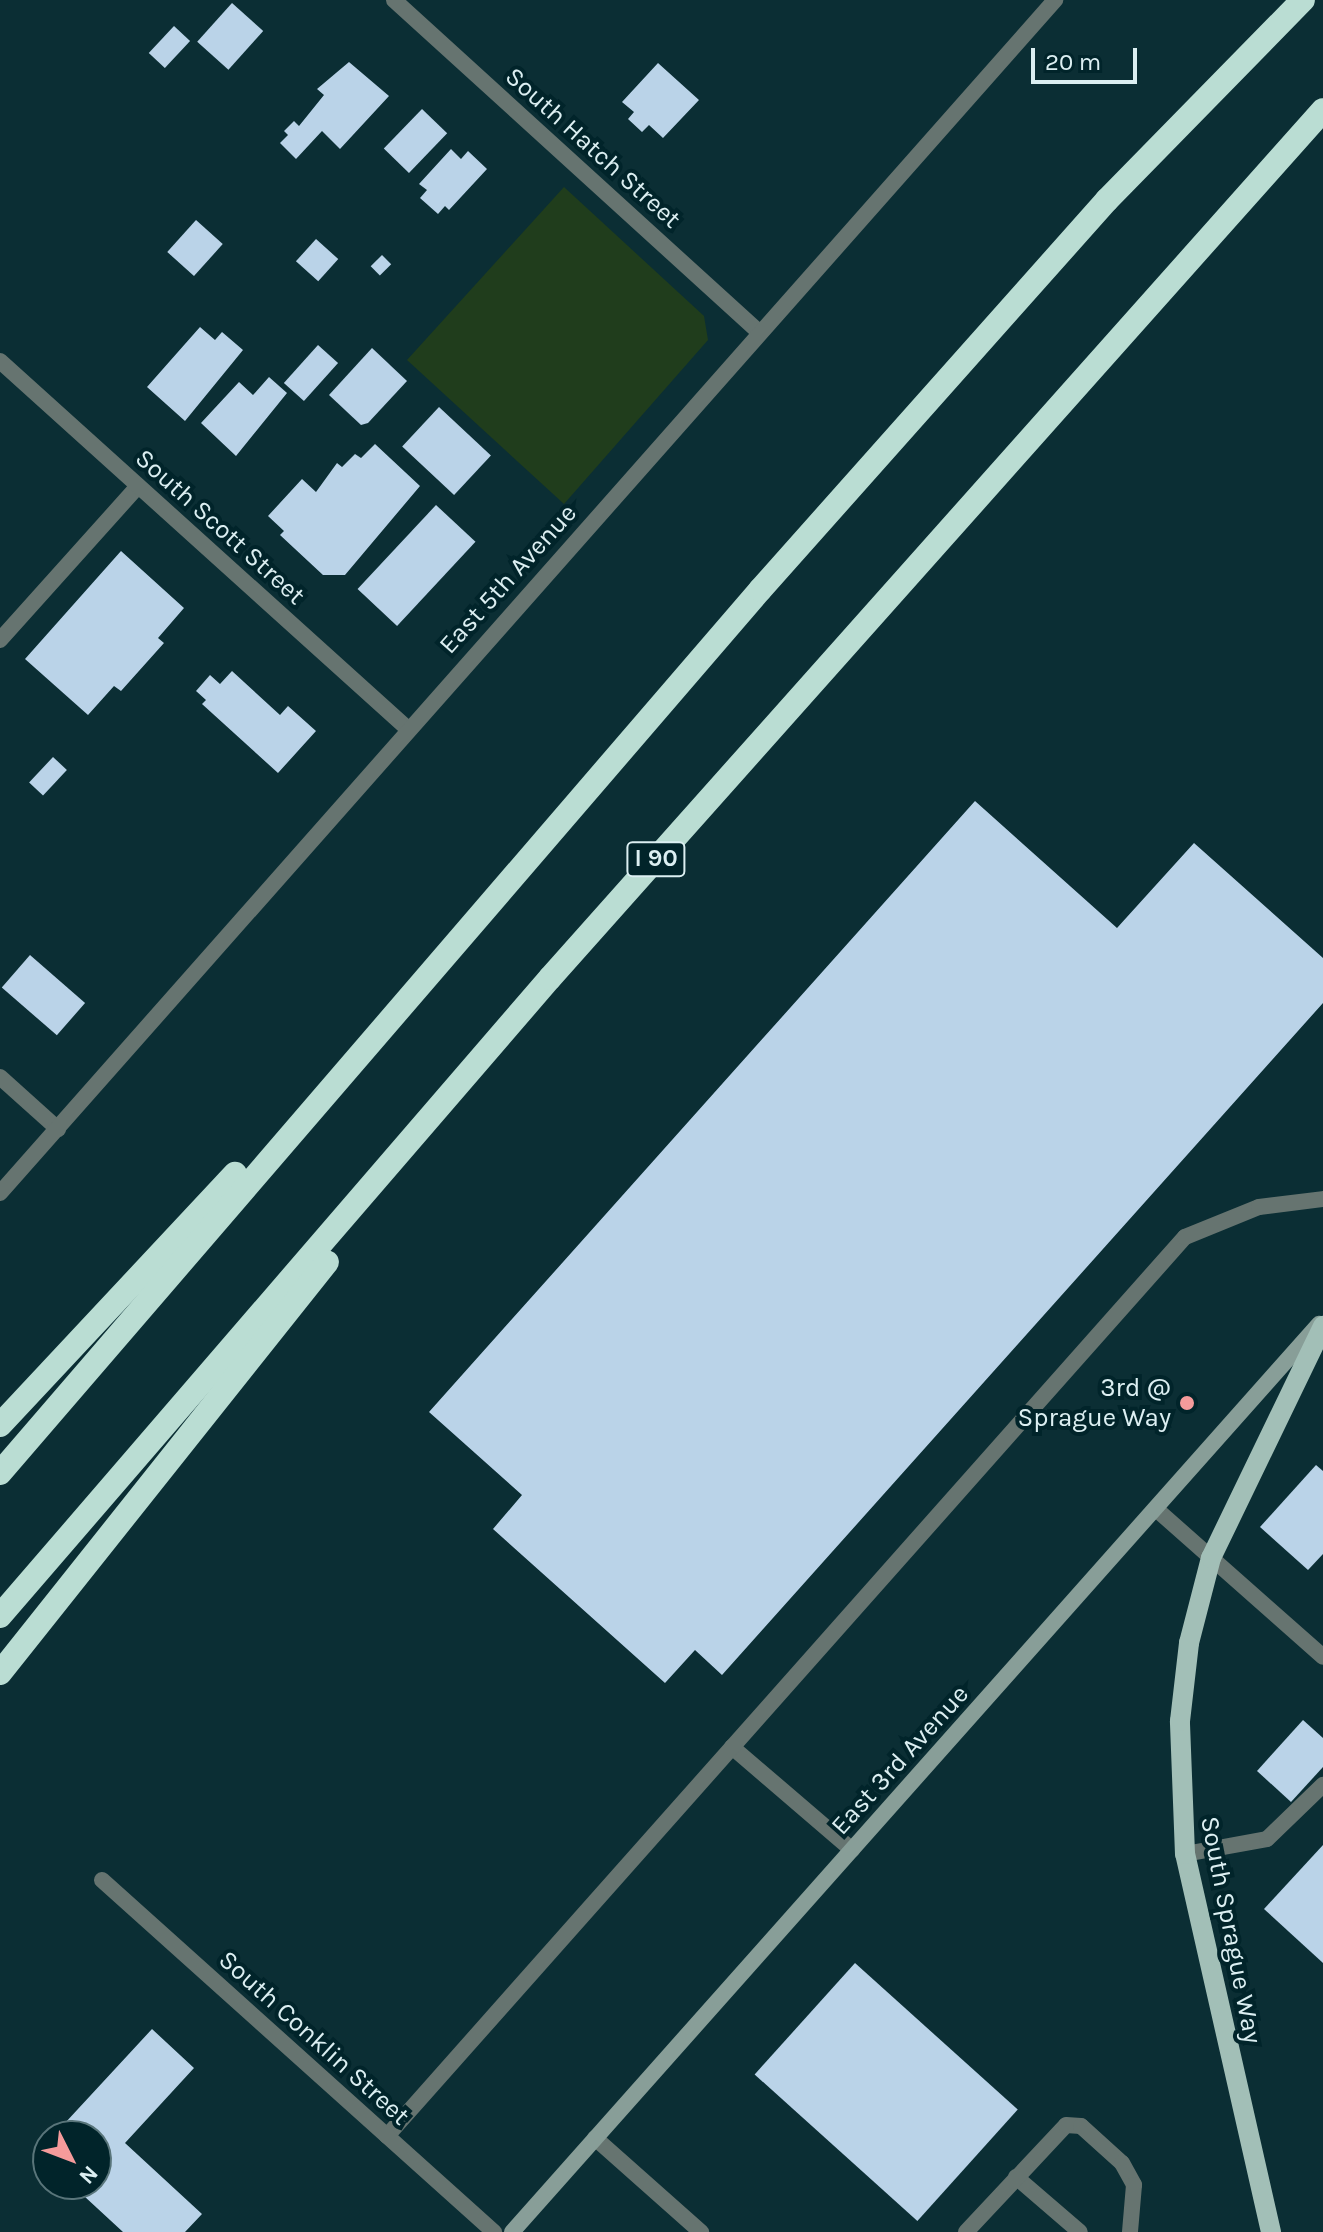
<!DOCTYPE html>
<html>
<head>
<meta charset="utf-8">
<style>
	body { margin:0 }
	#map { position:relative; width:1323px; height:2232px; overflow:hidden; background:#0b2e34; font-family:Karla,sans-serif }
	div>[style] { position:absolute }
	.green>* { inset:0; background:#203d1c }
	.building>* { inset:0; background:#bad3e8; transform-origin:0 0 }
	.service>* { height:16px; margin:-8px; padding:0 8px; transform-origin:8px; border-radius:8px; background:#667470 }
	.minor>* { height:16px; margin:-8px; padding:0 8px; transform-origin:8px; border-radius:8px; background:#667470 }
	.tertiary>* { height:16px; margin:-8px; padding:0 8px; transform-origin:8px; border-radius:8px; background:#667470 }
	.secondary>* { height:16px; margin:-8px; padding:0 8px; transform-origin:8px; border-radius:8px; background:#889e98 }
	.primary>* { height:20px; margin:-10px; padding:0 10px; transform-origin:10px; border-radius:10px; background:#a2bfb7 }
	.motorway>* { height:24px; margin:-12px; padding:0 12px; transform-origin:12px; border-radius:12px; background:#baddd3 }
	.dots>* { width:22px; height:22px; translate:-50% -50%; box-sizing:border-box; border:4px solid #01242a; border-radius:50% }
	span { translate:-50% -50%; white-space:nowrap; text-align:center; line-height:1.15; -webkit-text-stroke:8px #01242a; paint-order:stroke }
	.shield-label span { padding:2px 6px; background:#01242a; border:2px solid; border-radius:6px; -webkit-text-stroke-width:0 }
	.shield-label { font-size:24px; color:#dceff2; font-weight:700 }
	.street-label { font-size:26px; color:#dceff2 }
	.poi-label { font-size:26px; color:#dceff2 }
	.right { translate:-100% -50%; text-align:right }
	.north { position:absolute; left:32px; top:2120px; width:80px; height:80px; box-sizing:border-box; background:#01242a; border:2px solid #59757a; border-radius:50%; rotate:132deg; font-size:22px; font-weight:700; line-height:32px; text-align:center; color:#dceff2 }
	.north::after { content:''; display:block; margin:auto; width:28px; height:36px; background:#f59b9b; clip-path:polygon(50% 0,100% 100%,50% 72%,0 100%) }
	.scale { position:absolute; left:1031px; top:48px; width:106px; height:36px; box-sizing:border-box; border:4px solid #dceff2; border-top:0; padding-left:10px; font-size:24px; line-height:28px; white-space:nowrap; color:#dceff2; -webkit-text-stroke:6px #01242a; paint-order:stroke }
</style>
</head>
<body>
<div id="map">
	<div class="green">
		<div style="clip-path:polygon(564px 187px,704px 316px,708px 340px,564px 504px,407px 360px)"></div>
	</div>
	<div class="building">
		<div style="left:232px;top:3px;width:42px;height:52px;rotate:42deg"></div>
		<div style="left:174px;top:26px;width:22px;height:37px;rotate:43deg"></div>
		<div style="clip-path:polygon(349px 62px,389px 96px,340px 149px,322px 131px,296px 159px,280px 143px,288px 135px,284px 131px,294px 121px,299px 126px,324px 95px,317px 89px)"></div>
		<div style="clip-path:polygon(658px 63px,699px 100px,663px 138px,649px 125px,642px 132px,628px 119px,634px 112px,622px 102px)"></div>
		<div style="left:422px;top:109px;width:35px;height:55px;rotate:44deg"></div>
		<div style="clip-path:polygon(451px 149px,461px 159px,468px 151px,487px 169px,449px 210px,445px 206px,438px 214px,420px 198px,427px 190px,419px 184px)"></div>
		<div style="left:196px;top:220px;width:36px;height:43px;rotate:42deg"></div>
		<div style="left:316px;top:239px;width:30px;height:30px;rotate:42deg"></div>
		<div style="left:382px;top:255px;width:13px;height:16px;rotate:45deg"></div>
		<div style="clip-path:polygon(200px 327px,215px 340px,222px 332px,243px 350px,185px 421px,147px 387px)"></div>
		<div style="left:318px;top:345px;width:27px;height:51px;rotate:42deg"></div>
		<div style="clip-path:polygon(372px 348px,407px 381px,368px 423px,361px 425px,329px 395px)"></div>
		<div style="clip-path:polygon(269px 377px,287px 393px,236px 456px,201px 423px,239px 382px,253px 395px)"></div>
		<div style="left:439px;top:407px;width:71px;height:54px;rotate:43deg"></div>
		<div style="clip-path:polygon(375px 444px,420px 486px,345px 575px,323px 575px,280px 535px,284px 531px,268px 516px,302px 479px,316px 492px,337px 463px,342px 467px,355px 454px,361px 458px)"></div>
		<div style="left:436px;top:505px;width:54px;height:115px;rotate:43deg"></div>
		<div style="clip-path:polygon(121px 551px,184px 608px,158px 638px,164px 643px,121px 691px,114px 686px,88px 715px,25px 659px)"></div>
		<div style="clip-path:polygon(232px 671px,280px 715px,288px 706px,316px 731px,278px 773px,202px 704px,206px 700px,196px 691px,210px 675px,220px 684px)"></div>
		<div style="left:53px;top:757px;width:19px;height:35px;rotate:43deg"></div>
		<div style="clip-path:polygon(975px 801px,1117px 928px,1194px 843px,1323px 958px,1323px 1003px,722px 1675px,695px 1650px,665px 1683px,493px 1529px,522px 1495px,429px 1412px)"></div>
		<div style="left:30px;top:955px;width:73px;height:43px;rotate:41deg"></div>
		<div style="clip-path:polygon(1316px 1465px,1323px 1471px,1323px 1554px,1308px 1570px,1260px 1527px)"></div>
		<div style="clip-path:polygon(1303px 1720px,1323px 1738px,1323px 1767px,1291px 1802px,1257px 1771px)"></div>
		<div style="clip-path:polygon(1323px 1845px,1323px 1963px,1264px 1909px)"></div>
		<div style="left:855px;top:1963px;width:219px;height:150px;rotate:42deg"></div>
		<div style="clip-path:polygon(152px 2029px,194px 2068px,125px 2143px,202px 2214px,185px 2232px,123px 2232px,71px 2184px,96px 2184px,96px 2136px,53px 2136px)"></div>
	</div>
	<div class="service">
		<div style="left:0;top:640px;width:207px;rotate:-48.1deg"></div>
		<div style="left:732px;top:1747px;width:158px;rotate:40.6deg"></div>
		<div style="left:1185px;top:1854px;width:83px;rotate:-10.4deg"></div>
		<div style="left:1267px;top:1839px;width:78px;rotate:-44deg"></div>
		<div style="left:387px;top:2136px;width:1202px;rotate:-48.41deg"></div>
		<div style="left:1185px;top:1237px;width:80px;rotate:-22.1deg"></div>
		<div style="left:1259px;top:1207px;width:64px;rotate:-7.1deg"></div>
		<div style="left:595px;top:2138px;width:142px;rotate:41.6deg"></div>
		<div style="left:1016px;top:2177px;width:84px;rotate:40.7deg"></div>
		<div style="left:966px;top:2232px;width:146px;rotate:-46.9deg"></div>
		<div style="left:1066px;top:2125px;width:15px;rotate:4deg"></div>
		<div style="left:1081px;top:2126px;width:55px;rotate:42.1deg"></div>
		<div style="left:1122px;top:2163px;width:25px;rotate:61deg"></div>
		<div style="left:1134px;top:2185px;width:47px;rotate:94.9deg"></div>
	</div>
	<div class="minor">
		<div style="left:394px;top:0;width:493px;rotate:42.3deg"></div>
		<div style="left:0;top:361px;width:549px;rotate:42.05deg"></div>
		<div style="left:0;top:1077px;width:78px;rotate:41.9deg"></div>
		<div style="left:1156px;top:1509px;width:223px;rotate:41.5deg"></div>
		<div style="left:102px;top:1880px;width:527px;rotate:41.92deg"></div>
	</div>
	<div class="tertiary">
		<div style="left:0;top:1193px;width:1593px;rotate:-48.51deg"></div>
	</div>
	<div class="secondary">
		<div style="left:512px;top:2232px;width:1215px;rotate:-48.37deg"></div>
	</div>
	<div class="primary">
		<div style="left:1271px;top:2232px;width:388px;rotate:-102.8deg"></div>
		<div style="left:1185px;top:1854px;width:133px;rotate:-92.2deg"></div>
		<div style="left:1180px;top:1721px;width:79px;rotate:-83.4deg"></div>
		<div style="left:1189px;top:1643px;width:88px;rotate:-75.5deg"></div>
		<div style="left:1211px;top:1558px;width:258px;rotate:-64.2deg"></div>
	</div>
	<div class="motorway">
		<div style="left:0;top:1425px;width:344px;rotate:-46.9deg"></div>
		<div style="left:0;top:1473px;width:1165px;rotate:-49.28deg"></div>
		<div style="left:760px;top:590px;width:522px;rotate:-48.34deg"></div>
		<div style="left:1107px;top:200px;width:280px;rotate:-45.6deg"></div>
		<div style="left:0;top:1616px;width:842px;rotate:-49.24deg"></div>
		<div style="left:550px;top:978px;width:1162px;rotate:-48.31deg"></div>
		<div style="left:0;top:1673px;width:525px;rotate:-51.49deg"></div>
	</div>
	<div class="dots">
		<div style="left:1187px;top:1403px;background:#f59b9b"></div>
	</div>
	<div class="shield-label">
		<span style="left:656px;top:859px">I 90</span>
	</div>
	<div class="street-label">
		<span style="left:593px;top:148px;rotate:42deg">South Hatch Street</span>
		<span style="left:220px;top:527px;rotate:42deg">South Scott Street</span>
		<span style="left:508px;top:579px;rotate:-48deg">East 5th Avenue</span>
		<span style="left:900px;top:1760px;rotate:-48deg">East 3rd Avenue</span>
		<span style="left:1231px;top:1930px;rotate:79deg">South Sprague Way</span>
		<span style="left:314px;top:2038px;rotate:42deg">South Conklin Street</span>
	</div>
	<div class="poi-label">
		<span class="right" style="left:1171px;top:1403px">3rd @<br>Sprague Way</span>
	</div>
	<div class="north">N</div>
	<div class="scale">20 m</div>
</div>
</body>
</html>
